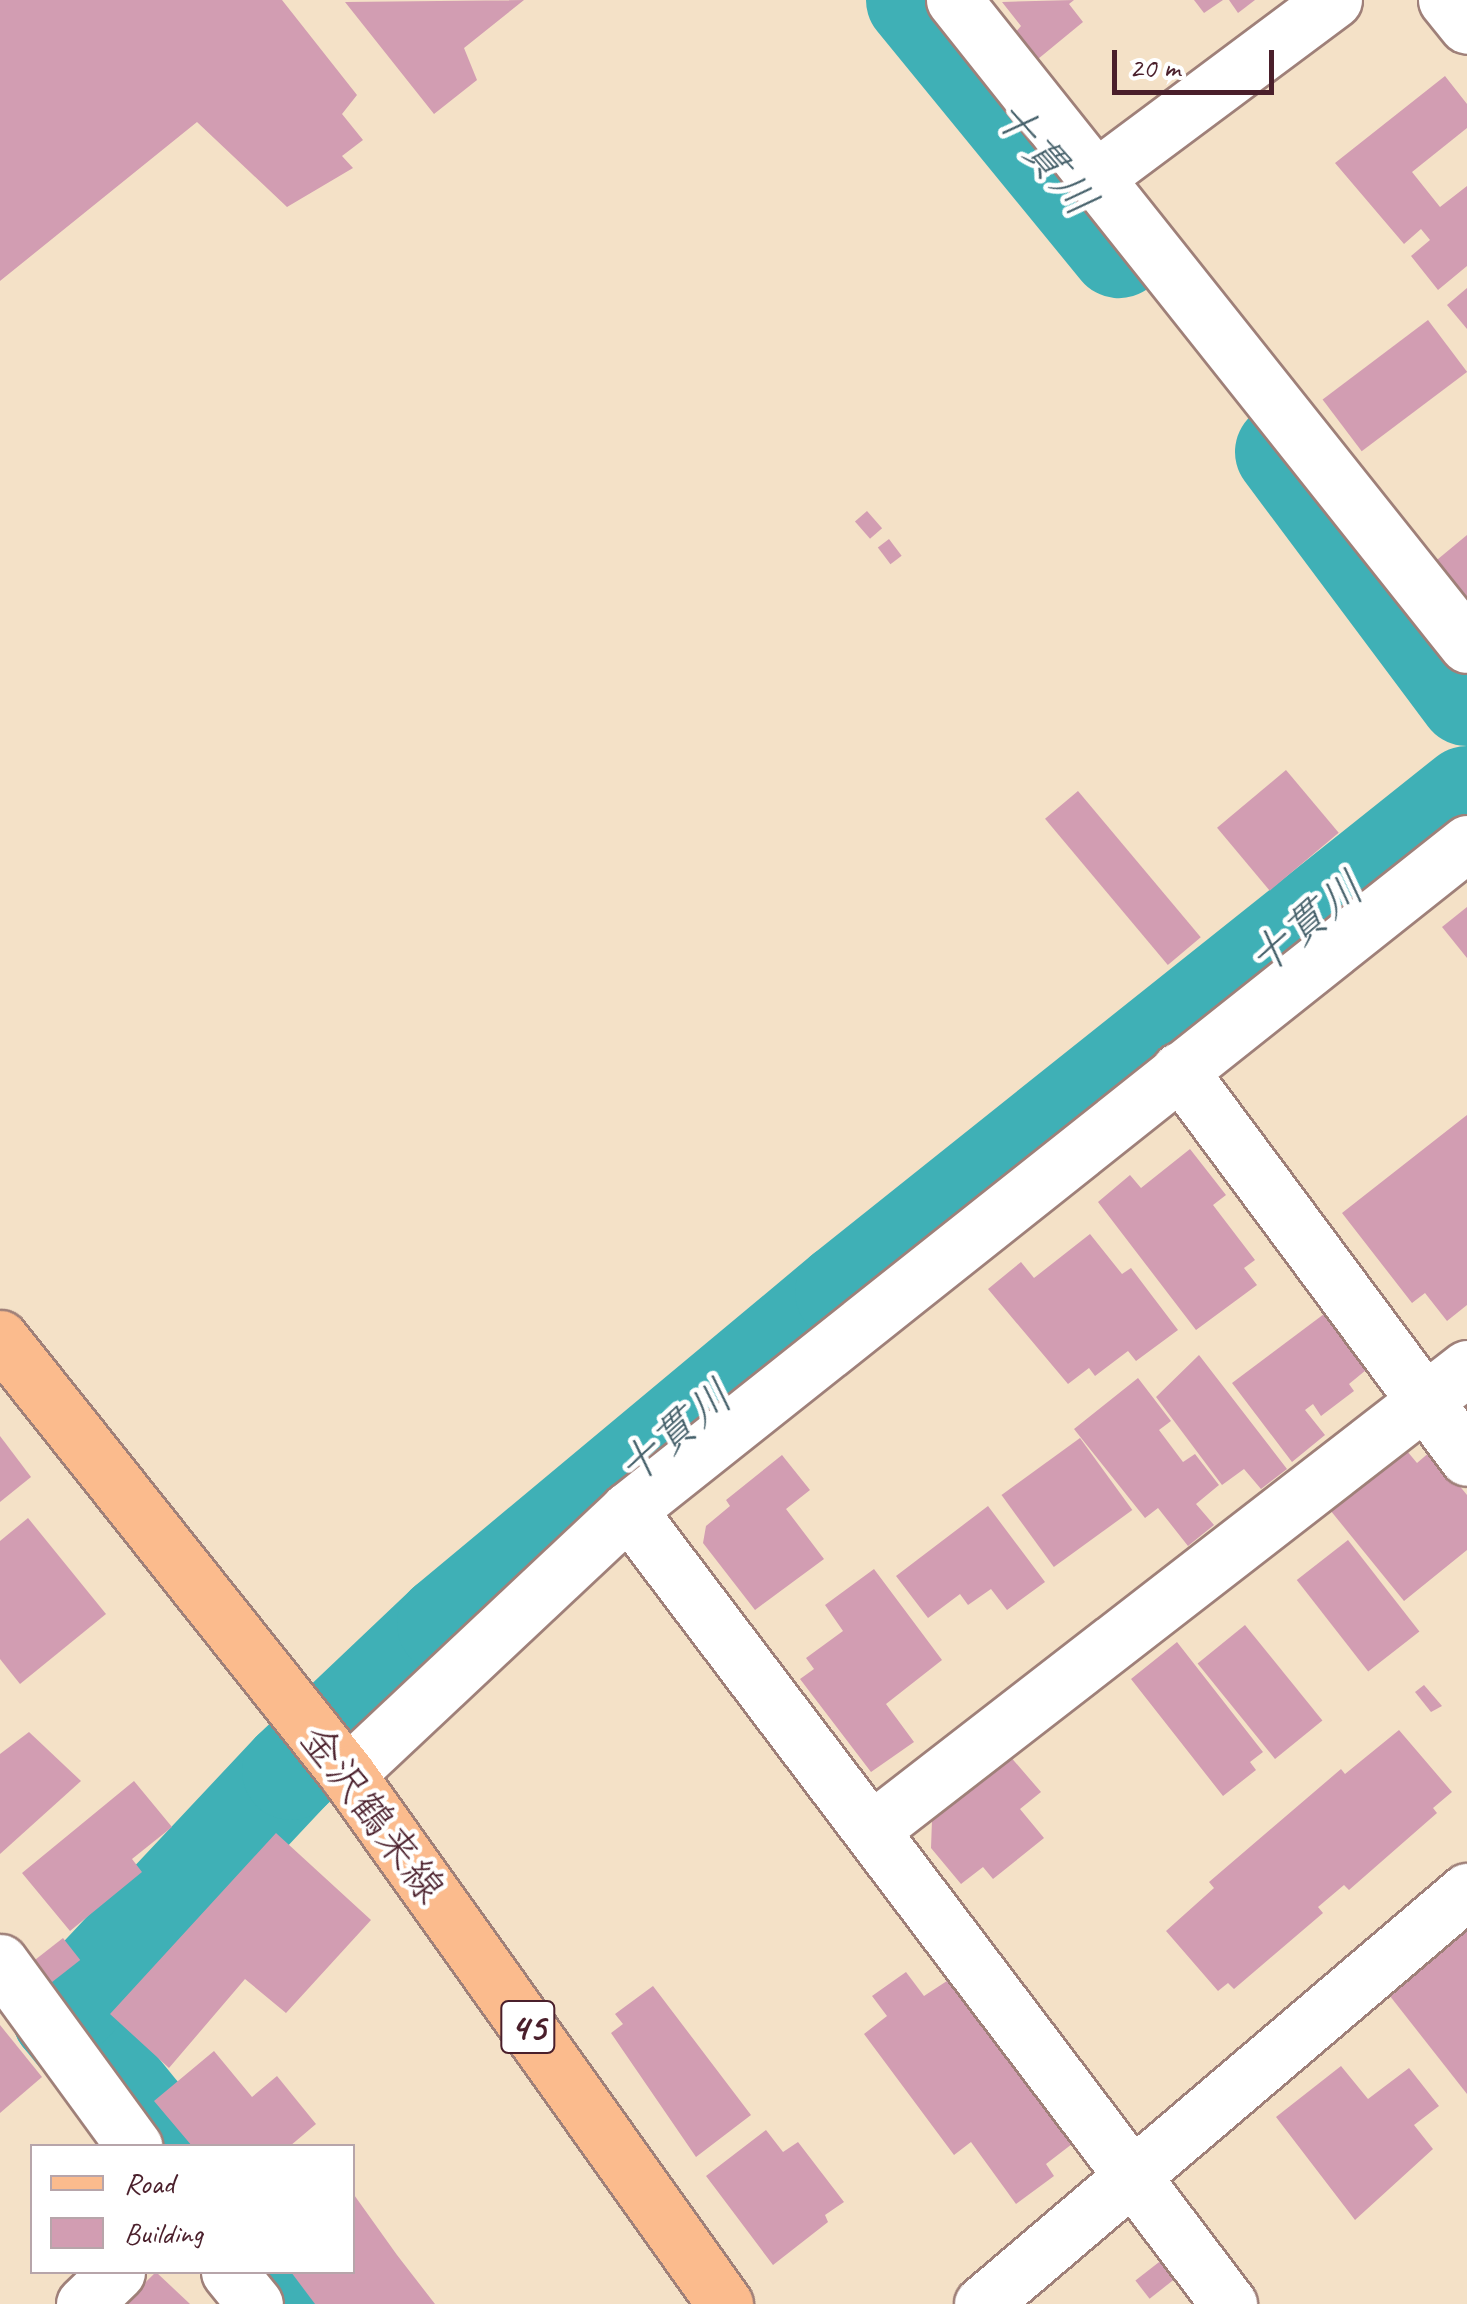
<!DOCTYPE html>
<html>
<head>
<meta charset="utf-8">
<style>
	body { margin:0 }
	#map { position:relative; width:1467px; height:2304px; overflow:hidden; background:#f4e1c7; font-family:Caveat,"Klee One",sans-serif }
	div>[style] { position:absolute }
	.river>* { height:98px; margin:-49px; padding:0 49px; transform-origin:49px; border-radius:49px; background:#3fb0b6 }
	.building>* { inset:0; background:#d29db2; transform-origin:0 0 }
	.roads { filter:drop-shadow(2px 0 #9f8079) drop-shadow(-2px 0 #9f8079) drop-shadow(0 2px #9f8079) drop-shadow(0 -2px #9f8079) }
	.minor>* { height:55px; margin:-27.5px; padding:0 27.5px; transform-origin:27.5px; border-radius:27.5px; background:#fff }
	.major>* { height:55px; margin:-27.5px; padding:0 27.5px; transform-origin:27.5px; border-radius:27.5px; background:#fbbb8d }
	span { translate:-50% -50%; white-space:nowrap; text-align:center; line-height:1.15; -webkit-text-stroke:9px #fff; paint-order:stroke }
	.shield-label span { padding:2px 8px; background:#fff; border:2px solid; border-radius:8px; -webkit-text-stroke-width:0 }
	.shield-label { font-size:40px; color:#4a1f2b; font-weight:700 }
	.street-label { font-size:42px; color:#4a1f2b }
	.water-label { font-size:45px; color:#45606a; font-style:italic }
	.legend { position:absolute; left:30px; top:2144px; width:325px; height:130px; box-sizing:border-box; background:#fff; border:2px solid #b7a5aa; margin:0; padding:12px 18px; list-style:none; font-size:30px; color:#4a1f2b }
	.legend li { display:flex; align-items:center; gap:20px; height:50px }
	.legend b { width:50px; border:2px solid #b7a5aa }
	.scale { position:absolute; left:1112px; top:50px; width:162px; height:45px; box-sizing:border-box; border:5px solid #4a1f2b; border-top:0; padding-left:12px; font-size:30px; line-height:35px; white-space:nowrap; color:#4a1f2b; -webkit-text-stroke:8px #fff; paint-order:stroke }
</style>
</head>
<body>
<div id="map">
	<div class="river">
		<div style="left:915px;top:0;width:322px;rotate:50.7deg"></div>
		<div style="left:1284px;top:452px;width:306px;rotate:53.2deg"></div>
		<div style="left:167px;top:2146px;width:168px;rotate:-129.2deg"></div>
		<div style="left:61px;top:2016px;width:336px;rotate:-46.8deg"></div>
		<div style="left:291px;top:1771px;width:214px;rotate:-43.5deg"></div>
		<div style="left:446px;top:1624px;width:518px;rotate:-39.83deg"></div>
		<div style="left:844px;top:1292px;width:797px;rotate:-38.58deg"></div>
		<div style="left:266px;top:2272px;width:41px;rotate:50.9deg"></div>
	</div>
	<div class="building">
		<div style="clip-path:polygon(0 0,282px 0,357px 95px,342px 114px,363px 140px,342px 156px,353px 168px,287px 207px,197px 122px,0 281px)"></div>
		<div style="clip-path:polygon(524px 0,464px 48px,477px 80px,434px 114px,345px 2px)"></div>
		<div style="clip-path:polygon(1074px 0,1069px 4px,1083px 22px,1038px 59px,1015px 33px,1021px 26px,1002px 2px)"></div>
		<div style="clip-path:polygon(1194px 0,1223px 0,1204px 13px)"></div>
		<div style="clip-path:polygon(1229px 0,1255px 0,1238px 13px)"></div>
		<div style="clip-path:polygon(1445px 76px,1467px 104px,1467px 128px,1412px 172px,1440px 207px,1467px 186px,1467px 266px,1438px 290px,1411px 256px,1430px 240px,1421px 229px,1404px 244px,1335px 163px)"></div>
		<div style="clip-path:polygon(1467px 288px,1467px 329px,1447px 305px)"></div>
		<div style="left:1428px;top:320px;width:65px;height:132px;rotate:53deg"></div>
		<div style="left:867px;top:511px;width:23px;height:16px;rotate:49deg"></div>
		<div style="clip-path:polygon(1467px 535px,1467px 609px,1432px 564px)"></div>
		<div style="left:889px;top:539px;width:21px;height:14px;rotate:53deg"></div>
		<div style="left:1286px;top:770px;width:82px;height:90px;rotate:50deg"></div>
		<div style="left:1078px;top:791px;width:191px;height:43px;rotate:50deg"></div>
		<div style="clip-path:polygon(1467px 907px,1467px 958px,1442px 927px)"></div>
		<div style="clip-path:polygon(1467px 1115px,1467px 1305px,1447px 1321px,1425px 1293px,1412px 1303px,1342px 1213px)"></div>
		<div style="clip-path:polygon(1190px 1149px,1226px 1195px,1213px 1205px,1255px 1260px,1244px 1268px,1257px 1285px,1196px 1330px,1098px 1202px,1130px 1175px,1141px 1188px)"></div>
		<div style="clip-path:polygon(1090px 1234px,1122px 1274px,1131px 1268px,1178px 1330px,1136px 1361px,1128px 1351px,1095px 1376px,1089px 1368px,1068px 1384px,988px 1289px,1021px 1262px,1034px 1278px)"></div>
		<div style="clip-path:polygon(1324px 1314px,1366px 1370px,1349px 1384px,1354px 1391px,1321px 1416px,1313px 1404px,1305px 1410px,1325px 1435px,1292px 1462px,1232px 1383px)"></div>
		<div style="clip-path:polygon(1199px 1355px,1287px 1469px,1261px 1489px,1244px 1469px,1222px 1485px,1156px 1397px)"></div>
		<div style="clip-path:polygon(1138px 1378px,1171px 1421px,1159px 1430px,1183px 1462px,1195px 1454px,1219px 1485px,1196px 1504px,1214px 1525px,1188px 1546px,1158px 1508px,1145px 1518px,1074px 1429px)"></div>
		<div style="clip-path:polygon(0 1436px,31px 1477px,0 1502px)"></div>
		<div style="left:1080px;top:1438px;width:89px;height:97px;rotate:54deg"></div>
		<div style="clip-path:polygon(1402px 1445px,1417px 1463px,1431px 1451px,1467px 1495px,1467px 1550px,1404px 1601px,1326px 1505px)"></div>
		<div style="clip-path:polygon(782px 1455px,810px 1490px,786px 1509px,824px 1559px,755px 1610px,703px 1543px,706px 1526px,730px 1506px,726px 1500px)"></div>
		<div style="clip-path:polygon(988px 1506px,1045px 1582px,1007px 1610px,991px 1589px,968px 1605px,960px 1594px,928px 1618px,896px 1576px)"></div>
		<div style="clip-path:polygon(28px 1518px,106px 1614px,20px 1684px,0 1659px,0 1541px)"></div>
		<div style="left:1348px;top:1540px;width:116px;height:65px;rotate:52deg"></div>
		<div style="clip-path:polygon(874px 1569px,942px 1660px,886px 1704px,914px 1742px,871px 1772px,800px 1679px,814px 1669px,806px 1658px,843px 1631px,825px 1605px)"></div>
		<div style="left:1245px;top:1625px;width:123px;height:61px;rotate:51deg"></div>
		<div style="clip-path:polygon(1177px 1642px,1263px 1752px,1250px 1762px,1256px 1770px,1223px 1796px,1131px 1679px)"></div>
		<div style="clip-path:polygon(1424px 1685px,1442px 1706px,1431px 1712px,1415px 1692px)"></div>
		<div style="clip-path:polygon(1399px 1730px,1452px 1792px,1433px 1808px,1437px 1813px,1349px 1890px,1344px 1885px,1318px 1907px,1323px 1913px,1234px 1989px,1228px 1983px,1218px 1991px,1166px 1931px,1214px 1888px,1209px 1882px,1341px 1769px,1345px 1774px)"></div>
		<div style="clip-path:polygon(29px 1732px,81px 1781px,0 1854px,0 1754px)"></div>
		<div style="clip-path:polygon(1009px 1755px,1041px 1792px,1020px 1809px,1044px 1838px,993px 1879px,983px 1867px,961px 1884px,931px 1848px,932px 1820px)"></div>
		<div style="clip-path:polygon(134px 1781px,172px 1827px,132px 1859px,142px 1872px,70px 1931px,22px 1873px)"></div>
		<div style="clip-path:polygon(276px 1833px,371px 1920px,286px 2013px,245px 1979px,169px 2068px,110px 2014px)"></div>
		<div style="clip-path:polygon(1467px 1927px,1467px 2094px,1386px 1991px)"></div>
		<div style="left:63px;top:1938px;width:28px;height:47px;rotate:52deg"></div>
		<div style="clip-path:polygon(906px 1972px,924px 1996px,950px 1979px,1072px 2144px,1046px 2164px,1054px 2176px,1016px 2204px,971px 2142px,954px 2155px,864px 2034px,887px 2016px,872px 1996px)"></div>
		<div style="clip-path:polygon(653px 1986px,751px 2115px,696px 2157px,611px 2033px,623px 2024px,615px 2014px)"></div>
		<div style="clip-path:polygon(0 2025px,42px 2077px,0 2113px)"></div>
		<div style="clip-path:polygon(214px 2051px,252px 2097px,277px 2076px,316px 2124px,290px 2146px,192px 2146px,154px 2101px)"></div>
		<div style="clip-path:polygon(1341px 2066px,1368px 2099px,1409px 2068px,1439px 2106px,1414px 2125px,1433px 2149px,1355px 2220px,1276px 2117px)"></div>
		<div style="clip-path:polygon(766px 2130px,783px 2152px,798px 2142px,844px 2202px,825px 2215px,828px 2222px,773px 2265px,706px 2176px)"></div>
		<div style="clip-path:polygon(352px 2192px,397px 2255px,435px 2304px,315px 2304px,291px 2272px,352px 2272px)"></div>
		<div style="left:1163px;top:2259px;width:23px;height:35px;rotate:52deg"></div>
		<div style="clip-path:polygon(156px 2272px,190px 2304px,123px 2304px)"></div>
	</div>
	<div class="roads">
		<div class="minor">
			<div style="left:954px;top:0;width:824px;rotate:51.5deg"></div>
			<div style="left:1446px;top:0;width:33px;rotate:51deg"></div>
			<div style="left:1095px;top:178px;width:298px;rotate:-36.7deg"></div>
			<div style="left:1179px;top:1070px;width:483px;rotate:53.4deg"></div>
			<div style="left:628px;top:1510px;width:996px;rotate:52.88deg"></div>
			<div style="left:347px;top:1774px;width:386px;rotate:-43.2deg"></div>
			<div style="left:628px;top:1510px;width:1072px;rotate:-38.48deg"></div>
			<div style="left:871px;top:1830px;width:754px;rotate:-37.78deg"></div>
			<div style="left:0;top:1962px;width:228px;rotate:53.9deg"></div>
			<div style="left:229px;top:2272px;width:41px;rotate:50.9deg"></div>
			<div style="left:84px;top:2304px;width:46px;rotate:-44.1deg"></div>
			<div style="left:982px;top:2304px;width:637px;rotate:-40.42deg"></div>
		</div>
		<div class="major">
			<div style="left:0;top:1338px;width:557px;rotate:51.48deg"></div>
			<div style="left:347px;top:1774px;width:651px;rotate:54.5deg"></div>
		</div>
	</div>
	<div class="shield-label">
		<span style="left:528px;top:2027px">45</span>
	</div>
	<div class="street-label">
		<span style="left:372px;top:1814px;rotate:53deg">金沢鶴来線</span>
	</div>
	<div class="water-label">
		<span style="left:1045px;top:158px;rotate:51deg">十貫川</span>
		<span style="left:1306px;top:924px;rotate:-39deg">十貫川</span>
		<span style="left:675px;top:1433px;rotate:-40deg">十貫川</span>
	</div>
	<ul class="legend">
	<li><b style="height:12px;background:#fbbb8d"></b>Road</li>
	<li><b style="height:28px;background:#d29db2"></b>Building</li>
	</ul>
	<div class="scale">20 m</div>
</div>
</body>
</html>
